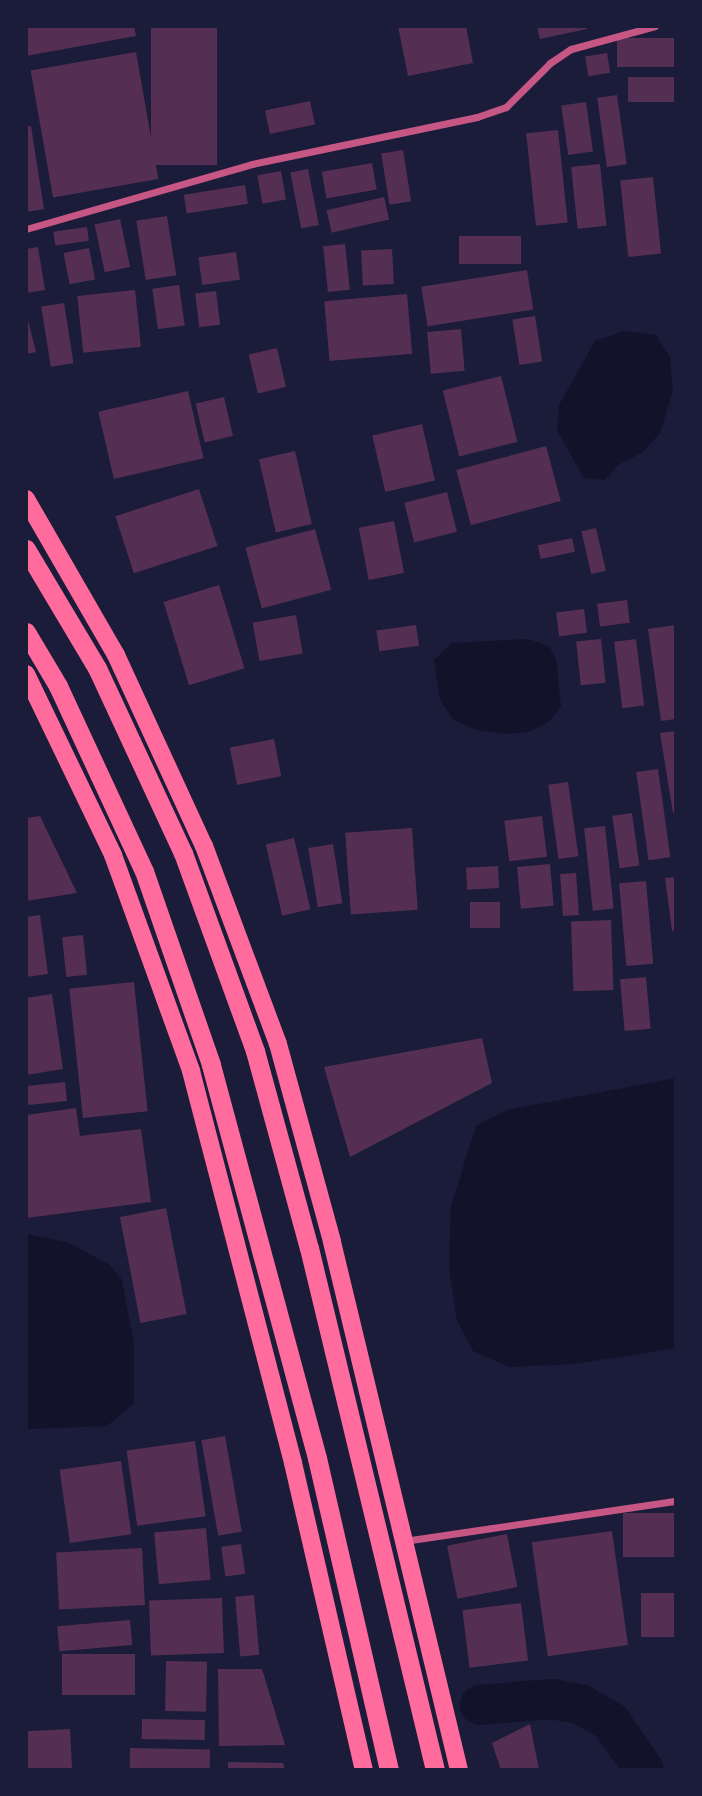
<!DOCTYPE html>
<html>
<head>
<meta charset="utf-8">
<style>
	body { margin:0 }
	#map { position:relative; width:702px; height:1796px; overflow:hidden; background:#1b1b3a; font-family:"Noto Serif",serif }
	div>[style] { position:absolute }
	.water>* { inset:0; background:#12122b }
	.canal>* { height:40px; margin:-20px; padding:0 20px; transform-origin:20px; border-radius:20px; background:#12122b }
	.building>* { inset:0; background:#542f53; transform-origin:0 0 }
	.minor>* { height:7px; margin:-3.5px; padding:0 3.5px; transform-origin:3.5px; border-radius:3.5px; background:#c65784 }
	.primary>* { height:18px; margin:-9px; padding:0 9px; transform-origin:9px; border-radius:9px; background:#ff6b9d }
	.trunk>* { height:19px; margin:-9.5px; padding:0 9.5px; transform-origin:9.5px; border-radius:9.5px; background:#ff6b9d }
	span { translate:-50% -50%; white-space:nowrap; text-align:center; line-height:1.15; -webkit-text-stroke:5px #1b1b3a; paint-order:stroke }
	.frame { position:absolute; inset:0; border:28px solid #1b1b3a; pointer-events:none }
</style>
</head>
<body>
<div id="map">
	<div class="water">
		<div style="clip-path:polygon(624px 331px,656px 335px,670px 357px,673px 391px,660px 433px,643px 452px,618px 465px,605px 480px,584px 478px,557px 431px,559px 405px,595px 341px)"></div>
		<div style="clip-path:polygon(528px 639px,549px 646px,556px 659px,561px 707px,549px 722px,528px 732px,504px 734px,476px 730px,454px 720px,440px 700px,434px 660px,451px 643px)"></div>
		<div style="clip-path:polygon(676px 1078px,676px 1348px,575px 1364px,509px 1367px,473px 1351px,457px 1320px,449px 1269px,451px 1206px,476px 1126px,507px 1110px)"></div>
		<div style="clip-path:polygon(26px 1234px,67px 1242px,110px 1265px,122px 1280px,134px 1345px,134px 1403px,107px 1426px,26px 1429px)"></div>
	</div>
	<div class="canal">
		<div style="left:480px;top:1705px;width:72px;rotate:-4.8deg"></div>
		<div style="left:552px;top:1699px;width:31px;rotate:11deg"></div>
		<div style="left:582px;top:1705px;width:34px;rotate:30deg"></div>
		<div style="left:611px;top:1722px;width:58px;rotate:55.5deg"></div>
	</div>
	<div class="building">
		<div style="clip-path:polygon(26px 26px,134px 26px,136px 36px,26px 56px)"></div>
		<div style="left:151px;top:26px;width:66px;height:139px"></div>
		<div style="clip-path:polygon(398px 26px,466px 26px,473px 63px,408px 76px)"></div>
		<div style="clip-path:polygon(537px 26px,586px 26px,587px 29px,540px 39px)"></div>
		<div style="left:676px;top:38px;width:29px;height:59px;rotate:90deg"></div>
		<div style="left:136px;top:52px;width:129px;height:107px;rotate:80deg"></div>
		<div style="left:607px;top:53px;width:20px;height:22px;rotate:81deg"></div>
		<div style="left:676px;top:77px;width:25px;height:48px;rotate:90deg"></div>
		<div style="left:617px;top:95px;width:70px;height:20px;rotate:82deg"></div>
		<div style="left:310px;top:101px;width:24px;height:46px;rotate:78deg"></div>
		<div style="left:586px;top:102px;width:50px;height:25px;rotate:82deg"></div>
		<div style="clip-path:polygon(26px 126px,31px 126px,44px 209px,26px 212px)"></div>
		<div style="left:558px;top:130px;width:93px;height:32px;rotate:84deg"></div>
		<div style="left:403px;top:150px;width:52px;height:22px;rotate:81deg"></div>
		<div style="left:372px;top:163px;width:27px;height:51px;rotate:80deg"></div>
		<div style="left:600px;top:164px;width:62px;height:29px;rotate:84deg"></div>
		<div style="left:308px;top:169px;width:57px;height:18px;rotate:79deg"></div>
		<div style="left:281px;top:171px;width:29px;height:24px;rotate:80deg"></div>
		<div style="left:653px;top:177px;width:77px;height:33px;rotate:84deg"></div>
		<div style="left:245px;top:185px;width:19px;height:62px;rotate:81deg"></div>
		<div style="left:384px;top:197px;width:23px;height:59px;rotate:77deg"></div>
		<div style="left:167px;top:216px;width:60px;height:31px;rotate:81deg"></div>
		<div style="left:120px;top:219px;width:49px;height:26px;rotate:78deg"></div>
		<div style="left:87px;top:227px;width:14px;height:34px;rotate:82deg"></div>
		<div style="left:521px;top:236px;width:28px;height:62px;rotate:90deg"></div>
		<div style="left:345px;top:244px;width:46px;height:22px;rotate:84deg"></div>
		<div style="clip-path:polygon(38px 247px,45px 290px,26px 293px,26px 249px)"></div>
		<div style="left:89px;top:248px;width:32px;height:26px;rotate:79deg"></div>
		<div style="left:392px;top:249px;width:35px;height:31px;rotate:87deg"></div>
		<div style="left:236px;top:252px;width:28px;height:38px;rotate:82deg"></div>
		<div style="left:527px;top:270px;width:40px;height:107px;rotate:81deg"></div>
		<div style="left:179px;top:285px;width:41px;height:27px;rotate:82deg"></div>
		<div style="left:135px;top:290px;width:57px;height:58px;rotate:84deg"></div>
		<div style="left:216px;top:291px;width:34px;height:21px;rotate:83deg"></div>
		<div style="left:407px;top:294px;width:60px;height:83px;rotate:85deg"></div>
		<div style="left:64px;top:303px;width:61px;height:23px;rotate:81deg"></div>
		<div style="clip-path:polygon(27px 316px,36px 352px,26px 354px,26px 317px)"></div>
		<div style="left:535px;top:316px;width:46px;height:23px;rotate:81deg"></div>
		<div style="left:461px;top:329px;width:42px;height:34px;rotate:85deg"></div>
		<div style="left:277px;top:348px;width:40px;height:29px;rotate:77deg"></div>
		<div style="left:501px;top:376px;width:68px;height:60px;rotate:76deg"></div>
		<div style="left:188px;top:391px;width:69px;height:92px;rotate:77deg"></div>
		<div style="left:224px;top:397px;width:40px;height:29px;rotate:77deg"></div>
		<div style="left:422px;top:424px;width:58px;height:51px;rotate:77deg"></div>
		<div style="left:546px;top:446px;width:57px;height:93px;rotate:75deg"></div>
		<div style="left:295px;top:451px;width:75px;height:37px;rotate:77deg"></div>
		<div style="left:199px;top:489px;width:60px;height:88px;rotate:72deg"></div>
		<div style="left:447px;top:492px;width:41px;height:44px;rotate:76deg"></div>
		<div style="left:394px;top:521px;width:53px;height:36px;rotate:79deg"></div>
		<div style="left:596px;top:528px;width:44px;height:15px;rotate:77deg"></div>
		<div style="left:315px;top:529px;width:63px;height:72px;rotate:75deg"></div>
		<div style="left:572px;top:538px;width:14px;height:35px;rotate:78deg"></div>
		<div style="left:219px;top:585px;width:87px;height:58px;rotate:73deg"></div>
		<div style="left:627px;top:600px;width:23px;height:30px;rotate:83deg"></div>
		<div style="left:584px;top:609px;width:24px;height:28px;rotate:83deg"></div>
		<div style="left:296px;top:615px;width:39px;height:44px;rotate:80deg"></div>
		<div style="left:416px;top:625px;width:21px;height:40px;rotate:82deg"></div>
		<div style="clip-path:polygon(676px 625px,676px 719px,661px 721px,648px 629px)"></div>
		<div style="left:601px;top:639px;width:44px;height:25px;rotate:84deg"></div>
		<div style="left:636px;top:639px;width:67px;height:22px;rotate:83deg"></div>
		<div style="clip-path:polygon(676px 731px,676px 812px,673px 813px,660px 733px)"></div>
		<div style="left:274px;top:739px;width:38px;height:45px;rotate:79deg"></div>
		<div style="left:658px;top:769px;width:89px;height:22px;rotate:82deg"></div>
		<div style="left:568px;top:782px;width:75px;height:20px;rotate:82deg"></div>
		<div style="left:632px;top:813px;width:53px;height:20px;rotate:82deg"></div>
		<div style="clip-path:polygon(40px 816px,77px 893px,26px 901px,26px 818px)"></div>
		<div style="left:542px;top:816px;width:41px;height:38px;rotate:83deg"></div>
		<div style="left:605px;top:826px;width:83px;height:21px;rotate:84deg"></div>
		<div style="left:412px;top:828px;width:82px;height:67px;rotate:86deg"></div>
		<div style="left:294px;top:838px;width:73px;height:29px;rotate:77deg"></div>
		<div style="left:333px;top:844px;width:60px;height:25px;rotate:81deg"></div>
		<div style="left:550px;top:864px;width:42px;height:33px;rotate:85deg"></div>
		<div style="left:498px;top:866px;width:22px;height:32px;rotate:87deg"></div>
		<div style="left:576px;top:873px;width:42px;height:16px;rotate:86deg"></div>
		<div style="clip-path:polygon(676px 877px,676px 930px,672px 931px,665px 878px)"></div>
		<div style="left:646px;top:881px;width:83px;height:27px;rotate:85deg"></div>
		<div style="left:500px;top:902px;width:26px;height:30px;rotate:90deg"></div>
		<div style="clip-path:polygon(40px 915px,48px 974px,26px 977px,26px 917px)"></div>
		<div style="left:611px;top:920px;width:70px;height:40px;rotate:88deg"></div>
		<div style="left:83px;top:935px;width:40px;height:21px;rotate:84deg"></div>
		<div style="left:646px;top:977px;width:52px;height:26px;rotate:85deg"></div>
		<div style="left:134px;top:982px;width:130px;height:65px;rotate:84deg"></div>
		<div style="clip-path:polygon(52px 994px,63px 1069px,26px 1075px,26px 998px)"></div>
		<div style="clip-path:polygon(482px 1038px,492px 1083px,350px 1157px,324px 1067px)"></div>
		<div style="left:65px;top:1082px;width:19px;height:39px;rotate:84deg"></div>
		<div style="clip-path:polygon(76px 1108px,80px 1136px,141px 1129px,151px 1202px,26px 1218px,26px 1115px)"></div>
		<div style="left:166px;top:1208px;width:108px;height:47px;rotate:79deg"></div>
		<div style="left:225px;top:1436px;width:97px;height:24px;rotate:80deg"></div>
		<div style="left:195px;top:1441px;width:76px;height:69px;rotate:82deg"></div>
		<div style="left:121px;top:1461px;width:74px;height:62px;rotate:82deg"></div>
		<div style="left:676px;top:1513px;width:44px;height:53px;rotate:90deg"></div>
		<div style="left:206px;top:1528px;width:52px;height:52px;rotate:85deg"></div>
		<div style="left:612px;top:1531px;width:115px;height:81px;rotate:82deg"></div>
		<div style="left:507px;top:1534px;width:54px;height:61px;rotate:79deg"></div>
		<div style="left:241px;top:1544px;width:30px;height:20px;rotate:82deg"></div>
		<div style="left:142px;top:1548px;width:57px;height:86px;rotate:87deg"></div>
		<div style="left:676px;top:1593px;width:44px;height:35px;rotate:90deg"></div>
		<div style="left:254px;top:1595px;width:60px;height:19px;rotate:85deg"></div>
		<div style="left:222px;top:1598px;width:55px;height:73px;rotate:88deg"></div>
		<div style="left:521px;top:1603px;width:58px;height:59px;rotate:83deg"></div>
		<div style="left:130px;top:1620px;width:25px;height:73px;rotate:85deg"></div>
		<div style="left:135px;top:1654px;width:41px;height:73px;rotate:90deg"></div>
		<div style="left:166px;top:1661px;width:41px;height:50px;rotate:1deg"></div>
		<div style="clip-path:polygon(218px 1669px,262px 1669px,285px 1745px,219px 1746px)"></div>
		<div style="left:142px;top:1719px;width:63px;height:20px;rotate:1deg"></div>
		<div style="clip-path:polygon(530px 1724px,539px 1770px,501px 1770px,492px 1743px)"></div>
		<div style="left:70px;top:1729px;width:41px;height:44px;rotate:87deg"></div>
		<div style="left:130px;top:1748px;width:80px;height:22px;rotate:1deg"></div>
		<div style="clip-path:polygon(228px 1762px,283px 1763px,285px 1770px,228px 1770px)"></div>
	</div>
	<div class="minor">
		<div style="left:26px;top:229px;width:235px;rotate:-16deg"></div>
		<div style="left:252px;top:164px;width:230px;rotate:-11.8deg"></div>
		<div style="left:477px;top:117px;width:31px;rotate:-19deg"></div>
		<div style="left:506px;top:107px;width:62px;rotate:-45deg"></div>
		<div style="left:550px;top:63px;width:25px;rotate:-34deg"></div>
		<div style="left:571px;top:49px;width:87px;rotate:-15.3deg"></div>
		<div style="left:404px;top:1541px;width:275px;rotate:-8.4deg"></div>
	</div>
	<div class="primary">
		<div style="left:26px;top:499px;width:180px;rotate:60deg"></div>
		<div style="left:116px;top:655px;width:210px;rotate:65.3deg"></div>
		<div style="left:204px;top:846px;width:211px;rotate:69.5deg"></div>
		<div style="left:278px;top:1044px;width:205px;rotate:74.7deg"></div>
		<div style="left:332px;top:1242px;width:543px;rotate:76.48deg"></div>
		<div style="left:26px;top:674px;width:201px;rotate:64.3deg"></div>
		<div style="left:113px;top:855px;width:230px;rotate:70.1deg"></div>
		<div style="left:191px;top:1071px;width:405px;rotate:75.4deg"></div>
		<div style="left:293px;top:1463px;width:315px;rotate:77deg"></div>
	</div>
	<div class="trunk">
		<div style="left:26px;top:549px;width:139px;rotate:59.2deg"></div>
		<div style="left:97px;top:668px;width:204px;rotate:65.1deg"></div>
		<div style="left:183px;top:853px;width:211px;rotate:70deg"></div>
		<div style="left:255px;top:1051px;width:204px;rotate:74.7deg"></div>
		<div style="left:309px;top:1248px;width:537px;rotate:76.43deg"></div>
		<div style="left:26px;top:632px;width:63px;rotate:59.3deg"></div>
		<div style="left:58px;top:686px;width:204px;rotate:65.1deg"></div>
		<div style="left:144px;top:871px;width:205px;rotate:70.9deg"></div>
		<div style="left:211px;top:1065px;width:407px;rotate:74.9deg"></div>
		<div style="left:317px;top:1458px;width:320px;rotate:77deg"></div>
	</div>
	<div class="frame"></div>
</div>
</body>
</html>
